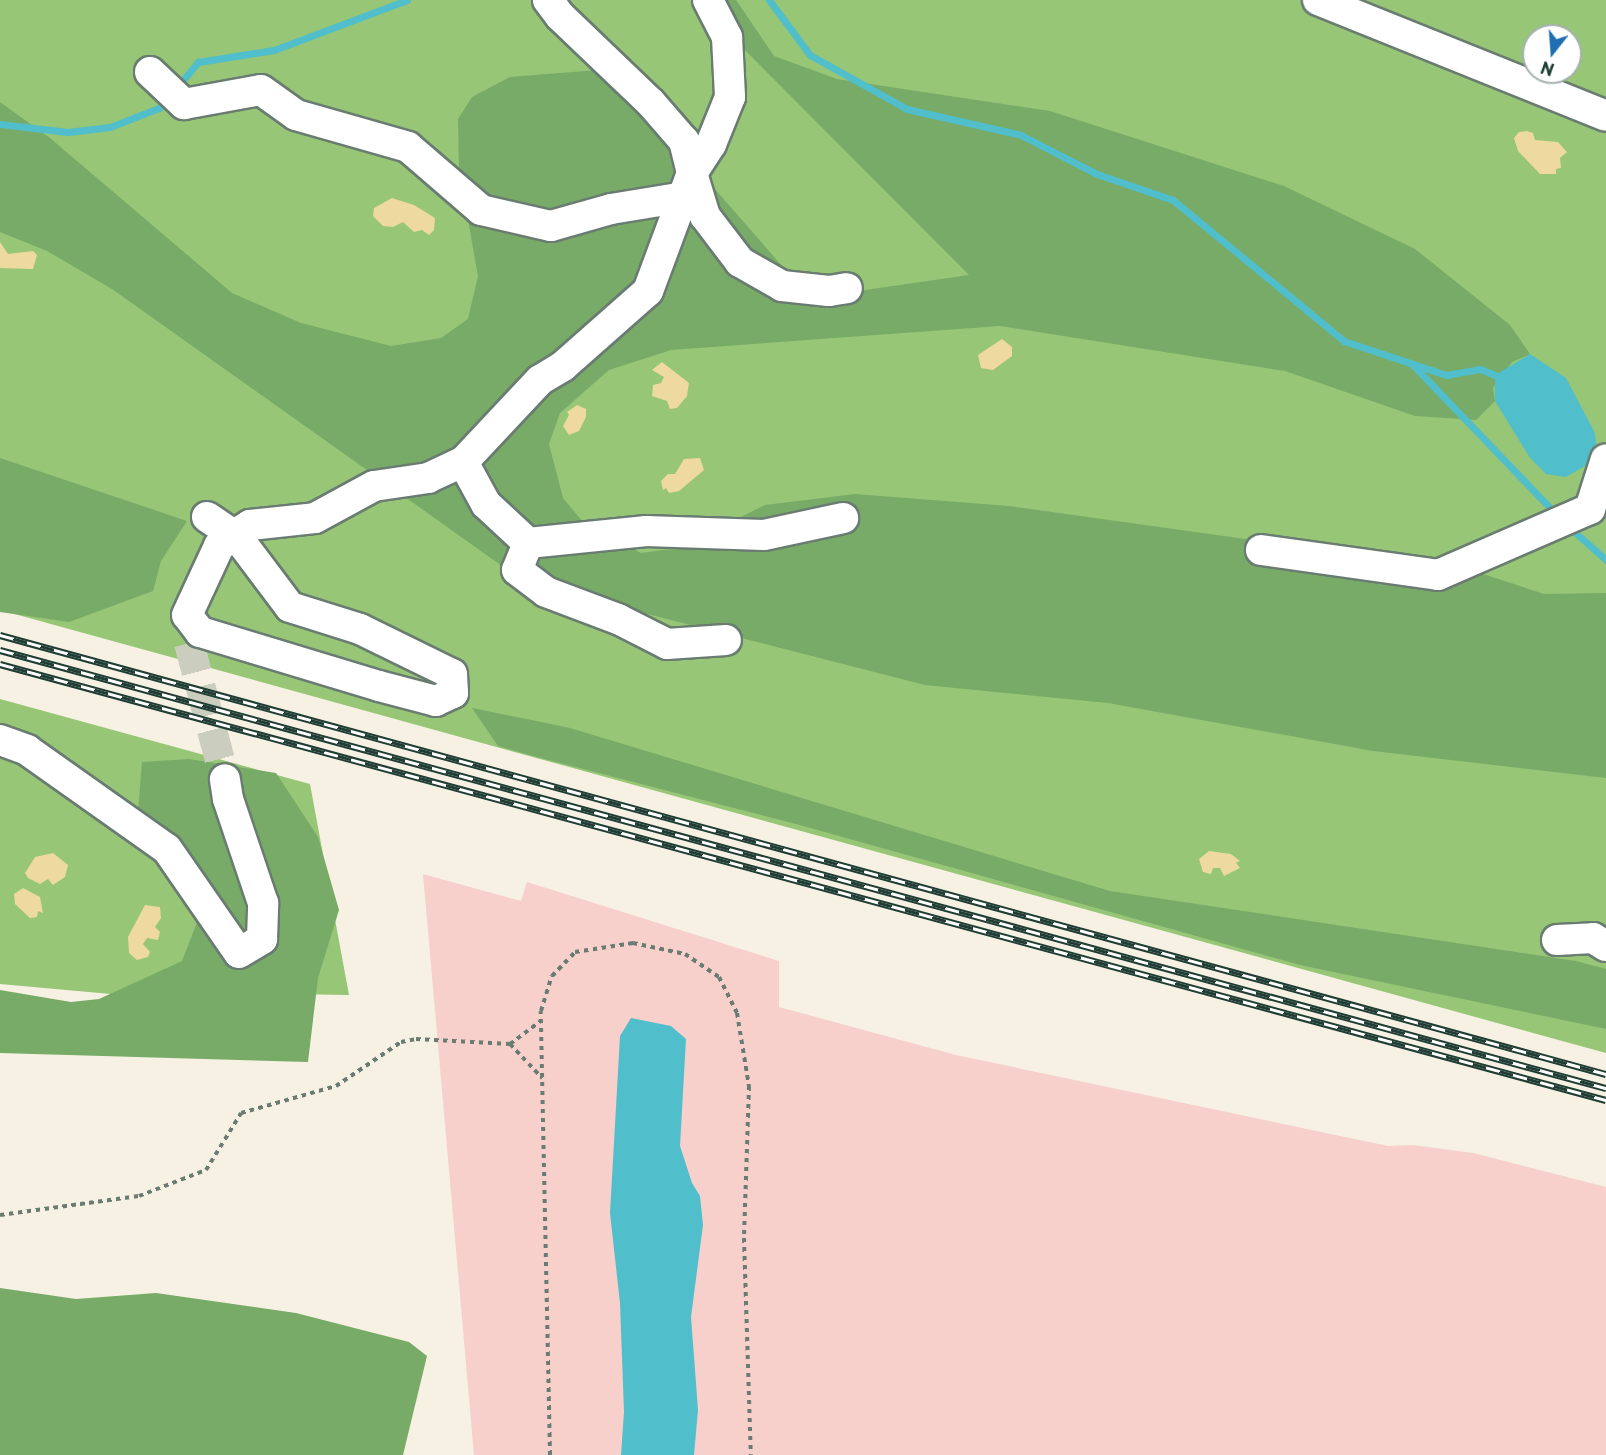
<!DOCTYPE html>
<html>
<head>
<meta charset="utf-8">
<style>
	body { margin:0 }
	#map { position:relative; width:1606px; height:1455px; overflow:hidden; background:#f6f1e2; font-family:"Playpen Sans",sans-serif }
	div>[style] { position:absolute }
	.built>* { inset:0; background:#f7d0cc }
	.green>* { inset:0; background:#96c676 }
	.forest>* { inset:0; background:#78ab67 }
	.sand>* { inset:0; background:#eeda9e }
	.water>* { inset:0; background:#51becb }
	.stream>* { height:7px; margin:-3.5px; padding:0 3.5px; transform-origin:3.5px; border-radius:3.5px; background:#51becb }
	.minor-tunnel>* { height:30px; margin-top:-15px; transform-origin:0; background:repeating-linear-gradient(90deg,#cbcdbf 0 30px,transparent 0 45px) }
	.path>* { height:4px; margin-top:-2px; transform-origin:0; background:repeating-linear-gradient(90deg,#6a7c71 0 4.5px,transparent 0 9px) }
	.roads { filter:drop-shadow(2px 0 #6a7c71) drop-shadow(-2px 0 #6a7c71) drop-shadow(0 2px #6a7c71) drop-shadow(0 -2px #6a7c71) }
	.minor>* { height:30px; margin:-15px; padding:0 15px; transform-origin:15px; border-radius:15px; background:#fff }
	.rail>* { height:7px; margin-top:-3.5px; transform-origin:0; background:repeating-linear-gradient(90deg,#fff 0 14px,#1f3d34 0 28px); box-sizing:border-box; border-block:2px solid #1f3d34 }
	span { translate:-50% -50%; white-space:nowrap; text-align:center; line-height:1.15; -webkit-text-stroke:6px #fff; paint-order:stroke }
	.north { position:absolute; left:1522px; top:24px; width:60px; height:60px; box-sizing:border-box; background:#fff; border:2px solid #a5b1ae; border-radius:50%; rotate:197deg; font-size:16px; font-weight:700; line-height:24px; text-align:center; color:#1f3d34 }
	.north::after { content:''; display:block; margin:auto; width:21px; height:27px; background:#1f6fb2; clip-path:polygon(50% 0,100% 100%,50% 72%,0 100%) }
</style>
</head>
<body>
<div id="map">
	<div class="built">
		<div style="clip-path:polygon(423px 874px,521px 901px,527px 882px,779px 961px,779px 1007px,956px 1055px,1388px 1146px,1413px 1145px,1473px 1153px,1606px 1187px,1606px 1455px,474px 1455px)"></div>
	</div>
	<div class="green">
		<div style="clip-path:polygon(evenodd,0 0,1606px 0,1606px 1053px,0 610px,0 0,1534px 36px,1570px 36px,1570px 72px,1534px 72px,1534px 36px)"></div>
		<div style="clip-path:polygon(0 699px,310px 784px,349px 995px,164px 992px,155px 998px,0 984px)"></div>
	</div>
	<div class="forest">
		<div style="clip-path:polygon(695px 0,736px 0,774px 56px,837px 79px,1050px 111px,1284px 186px,1415px 249px,1510px 325px,1530px 354px,1512px 362px,1493px 388px,1495px 401px,1476px 420px,1415px 416px,1285px 371px,1000px 326px,671px 350px,609px 370px,560px 413px,549px 444px,563px 498px,583px 522px,641px 553px,678px 548px,765px 505px,855px 494px,1009px 506px,1474px 571px,1544px 594px,1606px 593px,1606px 778px,1373px 751px,1108px 703px,925px 685px,526px 583px,112px 289px,47px 251px,0 232px,0 102px,50px 138px,232px 293px,301px 323px,391px 346px,441px 338px,468px 319px,478px 276px,459px 169px,458px 119px,472px 97px,510px 77px,610px 69px,810px 298px,969px 275px)"></div>
		<div style="clip-path:polygon(0 458px,187px 521px,161px 561px,153px 591px,69px 622px,0 612px)"></div>
		<div style="clip-path:polygon(472px 708px,570px 728px,1110px 891px,1576px 961px,1606px 969px,1606px 1029px,1300px 965px,796px 824px,533px 756px,498px 746px)"></div>
		<div style="clip-path:polygon(189px 759px,276px 773px,318px 837px,339px 910px,318px 978px,308px 1062px,0 1053px,0 990px,71px 1002px,99px 999px,182px 961px,201px 912px,202px 871px,150px 831px,138px 813px,142px 762px)"></div>
		<div style="clip-path:polygon(0 1288px,76px 1299px,156px 1293px,296px 1313px,409px 1342px,427px 1356px,403px 1455px,0 1455px)"></div>
	</div>
	<div class="sand">
		<div style="clip-path:polygon(1527px 131px,1533px 133px,1535px 140px,1558px 142px,1567px 152px,1560px 158px,1561px 168px,1556px 169px,1556px 174px,1540px 174px,1518px 151px,1514px 138px,1519px 132px)"></div>
		<div style="clip-path:polygon(392px 198px,414px 205px,435px 218px,434px 230px,429px 235px,422px 230px,414px 232px,403px 222px,393px 227px,383px 226px,373px 216px,374px 208px)"></div>
		<div style="clip-path:polygon(0 242px,8px 254px,33px 251px,37px 255px,33px 269px,0 268px)"></div>
		<div style="clip-path:polygon(1002px 339px,1012px 347px,1012px 356px,993px 370px,981px 368px,978px 355px)"></div>
		<div style="clip-path:polygon(662px 362px,689px 383px,687px 396px,677px 408px,670px 409px,667px 401px,652px 396px,653px 385px,661px 383px,664px 377px,652px 370px)"></div>
		<div style="clip-path:polygon(577px 405px,586px 409px,586px 417px,579px 431px,569px 435px,563px 426px,569px 415px,567px 412px)"></div>
		<div style="clip-path:polygon(700px 458px,704px 470px,679px 491px,669px 493px,666px 488px,663px 490px,661px 481px,668px 474px,675px 474px,684px 459px)"></div>
		<div style="clip-path:polygon(1209px 851px,1231px 854px,1240px 861px,1236px 863px,1240px 868px,1224px 876px,1220px 868px,1213px 868px,1211px 874px,1203px 872px,1199px 859px)"></div>
		<div style="clip-path:polygon(53px 853px,68px 865px,65px 877px,53px 885px,48px 879px,40px 884px,28px 878px,25px 873px,35px 857px)"></div>
		<div style="clip-path:polygon(23px 888px,40px 897px,43px 913px,38px 911px,37px 917px,30px 918px,15px 904px,14px 894px)"></div>
		<div style="clip-path:polygon(145px 905px,160px 907px,161px 918px,155px 927px,160px 932px,158px 940px,147px 938px,143px 944px,150px 952px,148px 957px,137px 960px,129px 953px,128px 937px)"></div>
	</div>
	<div class="water">
		<div style="clip-path:polygon(1530px 354px,1566px 378px,1595px 433px,1596px 444px,1585px 466px,1566px 477px,1546px 474px,1530px 458px,1495px 401px,1495px 375px)"></div>
		<div style="clip-path:polygon(631px 1018px,671px 1026px,686px 1039px,680px 1146px,692px 1183px,700px 1196px,703px 1225px,691px 1317px,698px 1410px,694px 1455px,621px 1455px,624px 1412px,620px 1303px,610px 1213px,620px 1036px)"></div>
	</div>
	<div class="stream">
		<div style="left:769px;top:0;width:69px;rotate:53.3deg"></div>
		<div style="left:810px;top:55px;width:111px;rotate:29.1deg"></div>
		<div style="left:907px;top:109px;width:117px;rotate:12.8deg"></div>
		<div style="left:1021px;top:135px;width:85px;rotate:27.2deg"></div>
		<div style="left:1097px;top:174px;width:80px;rotate:18.9deg"></div>
		<div style="left:1173px;top:200px;width:222px;rotate:39.5deg"></div>
		<div style="left:1344px;top:341px;width:108px;rotate:18.4deg"></div>
		<div style="left:1446px;top:375px;width:35px;rotate:-10deg"></div>
		<div style="left:1480px;top:369px;width:16px;rotate:22deg"></div>
		<div style="left:177px;top:87px;width:33px;rotate:-50deg"></div>
		<div style="left:198px;top:62px;width:77px;rotate:-9deg"></div>
		<div style="left:274px;top:50px;width:142px;rotate:-20.6deg"></div>
		<div style="left:0;top:124px;width:68px;rotate:6.7deg"></div>
		<div style="left:68px;top:132px;width:42px;rotate:-6.8deg"></div>
		<div style="left:110px;top:127px;width:53px;rotate:-21.2deg"></div>
		<div style="left:159px;top:108px;width:13px;rotate:-51deg"></div>
		<div style="left:1413px;top:365px;width:208px;rotate:46.2deg"></div>
		<div style="left:1569px;top:527px;width:50px;rotate:41.7deg"></div>
	</div>
	<div class="minor-tunnel">
		<div style="left:189px;top:643px;width:141px;rotate:75.2deg"></div>
	</div>
	<div class="path">
		<div style="left:510px;top:1044px;width:39px;rotate:-37deg"></div>
		<div style="left:0;top:1215px;width:140px;rotate:-7.8deg"></div>
		<div style="left:139px;top:1196px;width:72px;rotate:-21.2deg"></div>
		<div style="left:206px;top:1170px;width:67px;rotate:-58.4deg"></div>
		<div style="left:241px;top:1113px;width:99px;rotate:-15.9deg"></div>
		<div style="left:336px;top:1086px;width:78px;rotate:-34.1deg"></div>
		<div style="left:401px;top:1042px;width:15px;rotate:-11deg"></div>
		<div style="left:416px;top:1039px;width:94px;rotate:3deg"></div>
		<div style="left:510px;top:1044px;width:47px;rotate:46.7deg"></div>
		<div style="left:550px;top:1455px;width:444px;rotate:-91.2deg"></div>
		<div style="left:541px;top:1011px;width:37px;rotate:-73deg"></div>
		<div style="left:552px;top:976px;width:33px;rotate:-46deg"></div>
		<div style="left:575px;top:952px;width:59px;rotate:-8.8deg"></div>
		<div style="left:633px;top:943px;width:53px;rotate:11.9deg"></div>
		<div style="left:685px;top:954px;width:41px;rotate:34.1deg"></div>
		<div style="left:719px;top:977px;width:40px;rotate:63.4deg"></div>
		<div style="left:737px;top:1013px;width:74px;rotate:80.7deg"></div>
		<div style="left:749px;top:1086px;width:152px;rotate:91.9deg"></div>
		<div style="left:744px;top:1238px;width:217px;rotate:88.2deg"></div>
	</div>
	<div class="roads">
		<div class="minor">
			<div style="left:708px;top:0;width:42px;rotate:62.8deg"></div>
			<div style="left:727px;top:37px;width:60px;rotate:87.1deg"></div>
			<div style="left:730px;top:97px;width:51px;rotate:112deg"></div>
			<div style="left:711px;top:144px;width:35px;rotate:123deg"></div>
			<div style="left:692px;top:173px;width:45px;rotate:73.2deg"></div>
			<div style="left:705px;top:216px;width:58px;rotate:52.7deg"></div>
			<div style="left:740px;top:262px;width:48px;rotate:29.7deg"></div>
			<div style="left:782px;top:286px;width:47px;rotate:6.1deg"></div>
			<div style="left:829px;top:291px;width:18px;rotate:-9deg"></div>
			<div style="left:1318px;top:0;width:310px;rotate:21.9deg"></div>
			<div style="left:150px;top:72px;width:47px;rotate:43.3deg"></div>
			<div style="left:184px;top:104px;width:78px;rotate:-10.3deg"></div>
			<div style="left:261px;top:90px;width:43px;rotate:35.5deg"></div>
			<div style="left:296px;top:115px;width:116px;rotate:15.9deg"></div>
			<div style="left:408px;top:147px;width:96px;rotate:40.8deg"></div>
			<div style="left:481px;top:210px;width:72px;rotate:12.9deg"></div>
			<div style="left:551px;top:226px;width:62px;rotate:-15.8deg"></div>
			<div style="left:611px;top:209px;width:74px;rotate:-9.3deg"></div>
			<div style="left:463px;top:462px;width:48px;rotate:61.3deg"></div>
			<div style="left:486px;top:504px;width:57px;rotate:42.9deg"></div>
			<div style="left:528px;top:543px;width:29px;rotate:112deg"></div>
			<div style="left:517px;top:570px;width:36px;rotate:37deg"></div>
			<div style="left:546px;top:592px;width:77px;rotate:20.6deg"></div>
			<div style="left:618px;top:619px;width:55px;rotate:27deg"></div>
			<div style="left:667px;top:644px;width:59px;rotate:-3.9deg"></div>
			<div style="left:207px;top:517px;width:32px;rotate:34deg"></div>
			<div style="left:234px;top:535px;width:10px;rotate:45deg"></div>
			<div style="left:241px;top:542px;width:81px;rotate:53deg"></div>
			<div style="left:290px;top:607px;width:73px;rotate:17.4deg"></div>
			<div style="left:360px;top:629px;width:102px;rotate:26.1deg"></div>
			<div style="left:452px;top:674px;width:19px;rotate:87deg"></div>
			<div style="left:453px;top:693px;width:19px;rotate:155deg"></div>
			<div style="left:436px;top:701px;width:59px;rotate:-165.3deg"></div>
			<div style="left:379px;top:686px;width:187px;rotate:-163.2deg"></div>
			<div style="left:200px;top:632px;width:21px;rotate:-127deg"></div>
			<div style="left:187px;top:615px;width:76px;rotate:-65.1deg"></div>
			<div style="left:219px;top:546px;width:19px;rotate:-36deg"></div>
			<div style="left:234px;top:535px;width:19px;rotate:-32deg"></div>
			<div style="left:250px;top:525px;width:65px;rotate:-6.1deg"></div>
			<div style="left:315px;top:518px;width:67px;rotate:-28.5deg"></div>
			<div style="left:374px;top:486px;width:55px;rotate:-8.4deg"></div>
			<div style="left:428px;top:478px;width:38px;rotate:-25deg"></div>
			<div style="left:463px;top:462px;width:112px;rotate:-46.8deg"></div>
			<div style="left:540px;top:380px;width:27px;rotate:-31deg"></div>
			<div style="left:563px;top:366px;width:113px;rotate:-41.4deg"></div>
			<div style="left:648px;top:291px;width:126px;rotate:-69.6deg"></div>
			<div style="left:692px;top:173px;width:33px;rotate:-104deg"></div>
			<div style="left:684px;top:141px;width:50px;rotate:-131deg"></div>
			<div style="left:651px;top:103px;width:126px;rotate:-136.3deg"></div>
			<div style="left:560px;top:16px;width:20px;rotate:-127deg"></div>
			<div style="left:528px;top:543px;width:119px;rotate:-5.8deg"></div>
			<div style="left:646px;top:531px;width:118px;rotate:1.9deg"></div>
			<div style="left:764px;top:535px;width:81px;rotate:-12.1deg"></div>
			<div style="left:1261px;top:550px;width:179px;rotate:8deg"></div>
			<div style="left:1438px;top:575px;width:166px;rotate:-23.5deg"></div>
			<div style="left:1590px;top:509px;width:52px;rotate:-72.3deg"></div>
			<div style="left:0;top:740px;width:29px;rotate:20deg"></div>
			<div style="left:27px;top:750px;width:171px;rotate:35.3deg"></div>
			<div style="left:167px;top:849px;width:126px;rotate:55.3deg"></div>
			<div style="left:239px;top:953px;width:27px;rotate:-31deg"></div>
			<div style="left:262px;top:939px;width:36px;rotate:-88deg"></div>
			<div style="left:263px;top:903px;width:110px;rotate:-108.6deg"></div>
			<div style="left:228px;top:799px;width:20px;rotate:-99deg"></div>
			<div style="left:1557px;top:940px;width:36px;rotate:-3deg"></div>
			<div style="left:1593px;top:938px;width:15px;rotate:32deg"></div>
		</div>
	</div>
	<div class="rail">
		<div style="left:0;top:635px;width:1665px;rotate:15.29deg"></div>
		<div style="left:0;top:650px;width:1665px;rotate:15.26deg"></div>
		<div style="left:0;top:664px;width:1664px;rotate:15.19deg"></div>
	</div>
	<div class="north">N</div>
</div>
</body>
</html>
